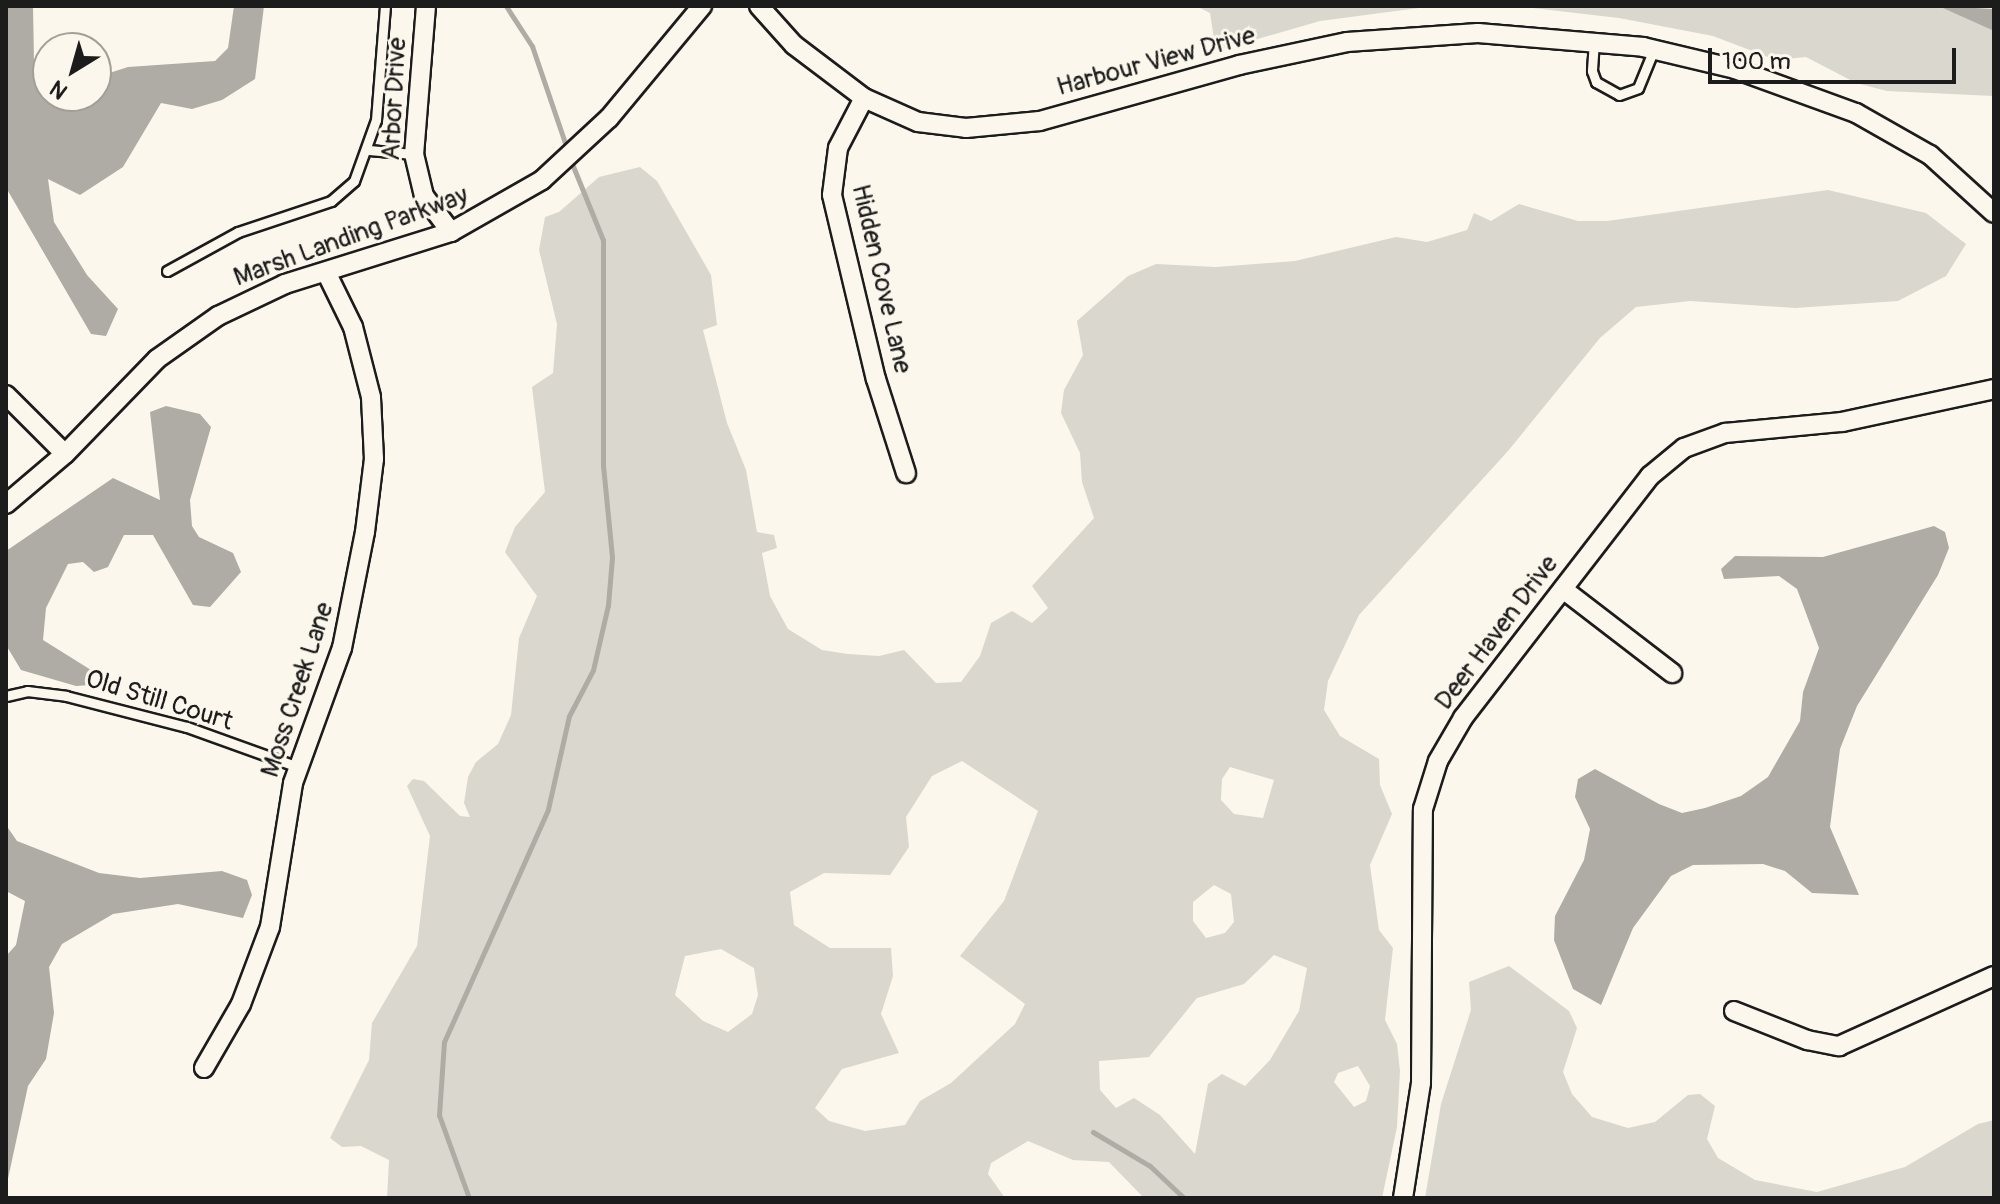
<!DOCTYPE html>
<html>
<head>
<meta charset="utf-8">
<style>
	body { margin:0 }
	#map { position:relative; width:2000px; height:1204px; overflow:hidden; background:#fbf7ec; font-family:Pangolin,sans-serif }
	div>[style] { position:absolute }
	.green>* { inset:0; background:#dad7ce }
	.water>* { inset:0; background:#afaca5 }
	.stream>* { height:5px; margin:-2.5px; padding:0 2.5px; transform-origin:2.5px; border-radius:2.5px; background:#afaca5 }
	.roads { filter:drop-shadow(2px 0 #1c1c1c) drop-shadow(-2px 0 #1c1c1c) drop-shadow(0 2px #1c1c1c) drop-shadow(0 -2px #1c1c1c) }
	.service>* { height:9px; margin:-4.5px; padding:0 4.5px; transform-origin:4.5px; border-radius:4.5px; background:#fbf7ec }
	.minor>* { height:18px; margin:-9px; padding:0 9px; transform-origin:9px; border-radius:9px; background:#fbf7ec }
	span { translate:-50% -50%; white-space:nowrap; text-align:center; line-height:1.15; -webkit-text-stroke:6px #fbf7ec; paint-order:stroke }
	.street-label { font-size:26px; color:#1c1c1c }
	.frame { position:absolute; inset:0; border:8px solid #1c1c1c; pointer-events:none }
	.north { position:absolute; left:32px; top:32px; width:80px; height:80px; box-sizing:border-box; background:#fbf7ec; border:2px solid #a29f99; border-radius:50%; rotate:217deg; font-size:22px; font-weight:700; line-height:32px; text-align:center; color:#1c1c1c }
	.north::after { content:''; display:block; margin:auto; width:28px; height:36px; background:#1c1c1c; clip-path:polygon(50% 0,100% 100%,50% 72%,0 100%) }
	.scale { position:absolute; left:1708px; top:48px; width:248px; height:36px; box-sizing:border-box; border:4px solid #1c1c1c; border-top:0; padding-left:10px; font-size:24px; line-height:28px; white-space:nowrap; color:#1c1c1c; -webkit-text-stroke:6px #fbf7ec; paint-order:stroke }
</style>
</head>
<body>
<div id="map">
	<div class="green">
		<div style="clip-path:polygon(1196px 6px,1434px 6px,1320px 21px,1216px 51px,1210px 13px)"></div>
		<div style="clip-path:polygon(1515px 6px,1940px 6px,1994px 31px,1994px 96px,1887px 91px,1856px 83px,1806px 57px,1776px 60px,1713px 36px,1619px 18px)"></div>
		<div style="clip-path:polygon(evenodd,640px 167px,657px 181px,711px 275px,717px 325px,703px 330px,727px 423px,746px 470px,757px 532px,774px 535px,777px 548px,762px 553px,770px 596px,788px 629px,822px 650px,848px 654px,879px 656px,904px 650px,936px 683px,961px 682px,980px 656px,991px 623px,1012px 611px,1032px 623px,1048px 608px,1032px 586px,1094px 518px,1082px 482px,1080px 453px,1061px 413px,1064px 390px,1083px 355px,1077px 321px,1128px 276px,1156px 264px,1216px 267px,1295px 261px,1396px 237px,1427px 242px,1467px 230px,1474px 213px,1491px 221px,1519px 204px,1578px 221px,1607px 221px,1828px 190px,1926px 213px,1966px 244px,1946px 276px,1898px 301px,1795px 308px,1690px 301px,1636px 307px,1600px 338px,1508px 451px,1359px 615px,1328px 681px,1324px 710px,1340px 736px,1379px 759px,1380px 785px,1392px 814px,1370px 865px,1379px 930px,1393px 948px,1385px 1020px,1397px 1044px,1400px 1071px,1397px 1127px,1382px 1198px,1144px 1198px,1109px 1162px,1073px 1160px,1028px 1141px,991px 1163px,988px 1174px,1005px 1198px,387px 1198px,389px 1160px,361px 1146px,342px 1147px,330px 1138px,369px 1060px,372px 1023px,417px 946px,430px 836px,407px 786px,413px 779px,424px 781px,460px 816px,470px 817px,464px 803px,468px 777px,476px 762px,498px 744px,511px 715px,519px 638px,537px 596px,505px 552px,515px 527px,545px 492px,532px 387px,553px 373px,557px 324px,539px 250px,545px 217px,559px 212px,599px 177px,640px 167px,962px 761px,1038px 811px,1004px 901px,960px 956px,1025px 1004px,1015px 1024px,951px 1083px,920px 1101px,905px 1125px,865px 1131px,829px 1121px,815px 1108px,842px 1069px,899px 1053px,881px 1014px,893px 976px,891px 948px,830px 948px,794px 925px,790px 892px,824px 873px,890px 875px,909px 847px,906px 817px,932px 776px,962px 761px,640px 167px,1230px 767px,1274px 780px,1263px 818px,1234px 814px,1221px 800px,1222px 779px,1230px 767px,640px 167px,1214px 885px,1231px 894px,1234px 922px,1225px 933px,1206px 938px,1193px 921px,1193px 902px,1214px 885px,640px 167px,721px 949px,754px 968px,758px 995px,752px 1014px,728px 1032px,703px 1021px,675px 995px,685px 956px,721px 949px,640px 167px,1274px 955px,1307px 968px,1299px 1011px,1270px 1060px,1245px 1086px,1222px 1074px,1208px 1084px,1195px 1154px,1160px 1115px,1134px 1098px,1116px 1108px,1100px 1090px,1099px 1061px,1149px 1057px,1197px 998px,1244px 984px,1274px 955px,640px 167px,1358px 1066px,1370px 1086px,1366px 1101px,1354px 1107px,1334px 1082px,1338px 1073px,1358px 1066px)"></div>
		<div style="clip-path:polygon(1509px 966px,1569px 1011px,1577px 1028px,1563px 1072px,1572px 1094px,1592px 1117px,1628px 1128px,1655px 1122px,1688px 1095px,1700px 1094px,1715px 1106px,1707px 1139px,1718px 1158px,1755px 1180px,1817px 1192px,1905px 1167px,1978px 1124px,1994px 1120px,1994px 1198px,1425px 1198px,1441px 1104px,1471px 1010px,1469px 982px)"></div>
	</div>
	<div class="water">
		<div style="clip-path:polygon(6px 6px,33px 6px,34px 63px,48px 85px,48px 96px,60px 102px,96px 96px,103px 75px,128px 67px,215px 61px,228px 48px,234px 6px,264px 6px,255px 79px,222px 100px,192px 109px,161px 103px,123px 167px,80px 195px,48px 179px,54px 222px,87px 275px,118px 309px,106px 336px,91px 334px,8px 191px)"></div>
		<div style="clip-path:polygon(1940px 6px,1994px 9px,1994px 31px,1943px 8px)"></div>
		<div style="clip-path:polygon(166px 406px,200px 414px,211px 427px,190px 500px,192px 526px,199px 537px,233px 553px,241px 572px,210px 607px,193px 605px,153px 535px,124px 535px,108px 567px,94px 572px,83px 562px,68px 564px,46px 608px,43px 640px,91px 670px,90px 685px,76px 686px,21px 670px,6px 645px,6px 551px,113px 478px,160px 500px,150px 412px)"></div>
		<div style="clip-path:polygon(1934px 526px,1945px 532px,1949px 548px,1938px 575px,1857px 706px,1840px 749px,1830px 827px,1859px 895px,1812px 893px,1785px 871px,1763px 864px,1693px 865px,1671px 876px,1633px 928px,1601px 1005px,1573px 989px,1554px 940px,1555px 916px,1584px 860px,1590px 829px,1575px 797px,1578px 779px,1595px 769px,1659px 804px,1682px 813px,1705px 808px,1741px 796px,1768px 777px,1800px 721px,1803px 692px,1819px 648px,1797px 589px,1779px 576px,1724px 579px,1721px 569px,1735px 556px,1823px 557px)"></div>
		<div style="clip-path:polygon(6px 825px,17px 841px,99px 873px,140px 878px,222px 871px,247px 880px,252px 895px,243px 918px,178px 904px,113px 914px,62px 944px,49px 967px,54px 1013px,46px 1059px,28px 1086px,6px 1188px,6px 956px,16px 945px,25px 901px,6px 891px)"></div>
	</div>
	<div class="stream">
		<div style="left:506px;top:6px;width:48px;rotate:57deg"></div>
		<div style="left:532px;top:46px;width:112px;rotate:71.2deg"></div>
		<div style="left:1093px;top:1132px;width:66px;rotate:30.8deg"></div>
		<div style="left:1150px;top:1166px;width:47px;rotate:43.3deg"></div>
		<div style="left:469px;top:1198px;width:88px;rotate:-109.9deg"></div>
		<div style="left:439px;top:1115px;width:73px;rotate:-86.1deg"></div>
		<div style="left:444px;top:1042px;width:255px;rotate:-65.9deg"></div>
		<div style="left:548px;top:809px;width:95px;rotate:-77.3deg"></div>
		<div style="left:569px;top:716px;width:52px;rotate:-62.4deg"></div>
		<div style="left:593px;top:670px;width:67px;rotate:-77deg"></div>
		<div style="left:608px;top:605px;width:48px;rotate:-85.2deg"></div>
		<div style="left:612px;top:557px;width:91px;rotate:-95.6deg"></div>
		<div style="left:603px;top:466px;width:226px;rotate:-90deg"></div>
		<div style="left:603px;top:240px;width:85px;rotate:-112.1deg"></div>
	</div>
	<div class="roads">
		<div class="service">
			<div style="left:1594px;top:41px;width:30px;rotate:94deg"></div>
			<div style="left:1592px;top:71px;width:12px;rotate:70deg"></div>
			<div style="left:1596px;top:82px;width:26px;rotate:29deg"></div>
			<div style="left:1619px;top:95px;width:20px;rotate:-20deg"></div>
			<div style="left:1638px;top:88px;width:42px;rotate:-67.7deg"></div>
			<div style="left:368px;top:150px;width:46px;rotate:5deg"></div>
			<div style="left:167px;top:271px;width:81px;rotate:-28.8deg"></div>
			<div style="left:238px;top:232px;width:98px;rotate:-18.4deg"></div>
			<div style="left:331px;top:201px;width:30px;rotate:-41deg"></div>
			<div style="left:354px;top:181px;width:65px;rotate:-70.2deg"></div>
			<div style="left:376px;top:120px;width:114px;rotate:-85.5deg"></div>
			<div style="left:6px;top:696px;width:22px;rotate:-13deg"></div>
			<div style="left:27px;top:691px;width:39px;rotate:7deg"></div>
			<div style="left:66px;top:696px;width:125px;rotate:14.4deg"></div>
			<div style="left:187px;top:727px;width:118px;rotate:19.8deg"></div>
		</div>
		<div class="minor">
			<div style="left:426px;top:6px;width:148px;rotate:94.6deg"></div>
			<div style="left:414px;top:154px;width:43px;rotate:76.6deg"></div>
			<div style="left:424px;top:196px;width:45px;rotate:53.1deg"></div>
			<div style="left:759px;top:6px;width:52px;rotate:48.1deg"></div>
			<div style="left:794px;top:45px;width:88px;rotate:37.1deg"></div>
			<div style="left:864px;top:98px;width:59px;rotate:24deg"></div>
			<div style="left:918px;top:122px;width:48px;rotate:7.1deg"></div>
			<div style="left:966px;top:128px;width:74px;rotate:-5.4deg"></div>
			<div style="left:1040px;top:121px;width:207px;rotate:-15.7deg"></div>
			<div style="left:1239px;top:65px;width:110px;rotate:-12deg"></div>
			<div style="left:1347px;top:42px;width:131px;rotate:-3.9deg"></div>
			<div style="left:1478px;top:33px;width:166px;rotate:4.8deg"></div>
			<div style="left:1643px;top:47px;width:95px;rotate:13.4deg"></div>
			<div style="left:1735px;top:69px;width:129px;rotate:20deg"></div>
			<div style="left:1856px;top:113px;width:85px;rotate:29.6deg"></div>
			<div style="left:1930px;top:155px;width:86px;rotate:42.2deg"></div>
			<div style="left:864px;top:98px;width:56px;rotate:117.5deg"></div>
			<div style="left:838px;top:148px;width:47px;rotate:97.3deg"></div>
			<div style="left:832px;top:195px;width:189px;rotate:76.6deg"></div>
			<div style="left:876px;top:379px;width:99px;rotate:72.3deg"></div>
			<div style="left:6px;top:395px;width:83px;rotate:45deg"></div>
			<div style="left:6px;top:504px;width:77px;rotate:-40.3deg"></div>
			<div style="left:65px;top:454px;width:132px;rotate:-45.9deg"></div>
			<div style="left:157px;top:359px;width:75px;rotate:-35.2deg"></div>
			<div style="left:218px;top:316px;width:74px;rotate:-25.5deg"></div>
			<div style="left:285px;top:284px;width:174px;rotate:-17.4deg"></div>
			<div style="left:451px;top:232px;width:105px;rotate:-29.7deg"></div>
			<div style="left:542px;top:180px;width:91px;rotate:-42.8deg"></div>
			<div style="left:609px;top:118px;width:146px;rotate:-50.3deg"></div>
			<div style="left:1563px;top:589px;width:138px;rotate:37.6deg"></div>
			<div style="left:1734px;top:1011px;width:79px;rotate:21.7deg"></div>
			<div style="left:1807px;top:1040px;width:33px;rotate:11deg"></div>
			<div style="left:1839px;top:1046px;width:170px;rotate:-24.3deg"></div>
			<div style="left:204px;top:1068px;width:74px;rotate:-60deg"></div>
			<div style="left:241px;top:1004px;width:82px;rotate:-69.4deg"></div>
			<div style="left:270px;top:927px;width:146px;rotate:-80.9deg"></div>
			<div style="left:293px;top:783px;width:144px;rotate:-70.1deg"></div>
			<div style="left:342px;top:648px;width:118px;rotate:-78.8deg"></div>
			<div style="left:365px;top:532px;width:74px;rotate:-83deg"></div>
			<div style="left:374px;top:459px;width:62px;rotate:-92.8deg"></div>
			<div style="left:371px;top:397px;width:72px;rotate:-104.4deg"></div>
			<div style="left:353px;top:327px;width:61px;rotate:-116.1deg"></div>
			<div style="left:1403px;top:1198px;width:116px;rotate:-81.1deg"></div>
			<div style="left:1421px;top:1083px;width:274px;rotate:-89.6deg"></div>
			<div style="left:1423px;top:809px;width:50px;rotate:-72.6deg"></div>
			<div style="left:1438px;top:761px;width:50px;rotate:-59.8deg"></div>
			<div style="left:1463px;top:718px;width:306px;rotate:-52.3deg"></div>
			<div style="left:1650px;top:476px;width:44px;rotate:-39.5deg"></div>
			<div style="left:1684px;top:448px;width:44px;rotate:-20.1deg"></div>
			<div style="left:1725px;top:433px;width:118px;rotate:-5.4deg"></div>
			<div style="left:1842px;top:422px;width:156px;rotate:-12.2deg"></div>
		</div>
	</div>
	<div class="street-label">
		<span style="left:1156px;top:62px;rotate:-15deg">Harbour View Drive</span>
		<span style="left:395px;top:99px;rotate:-87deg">Arbor Drive</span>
		<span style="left:351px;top:237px;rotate:-20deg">Marsh Landing Parkway</span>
		<span style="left:881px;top:279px;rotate:77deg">Hidden Cove Lane</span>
		<span style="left:1497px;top:633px;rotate:-53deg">Deer Haven Drive</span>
		<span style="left:298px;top:690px;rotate:-72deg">Moss Creek Lane</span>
		<span style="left:159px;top:701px;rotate:17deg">Old Still Court</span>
	</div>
	<div class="frame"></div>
	<div class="north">N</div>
	<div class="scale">100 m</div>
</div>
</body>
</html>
